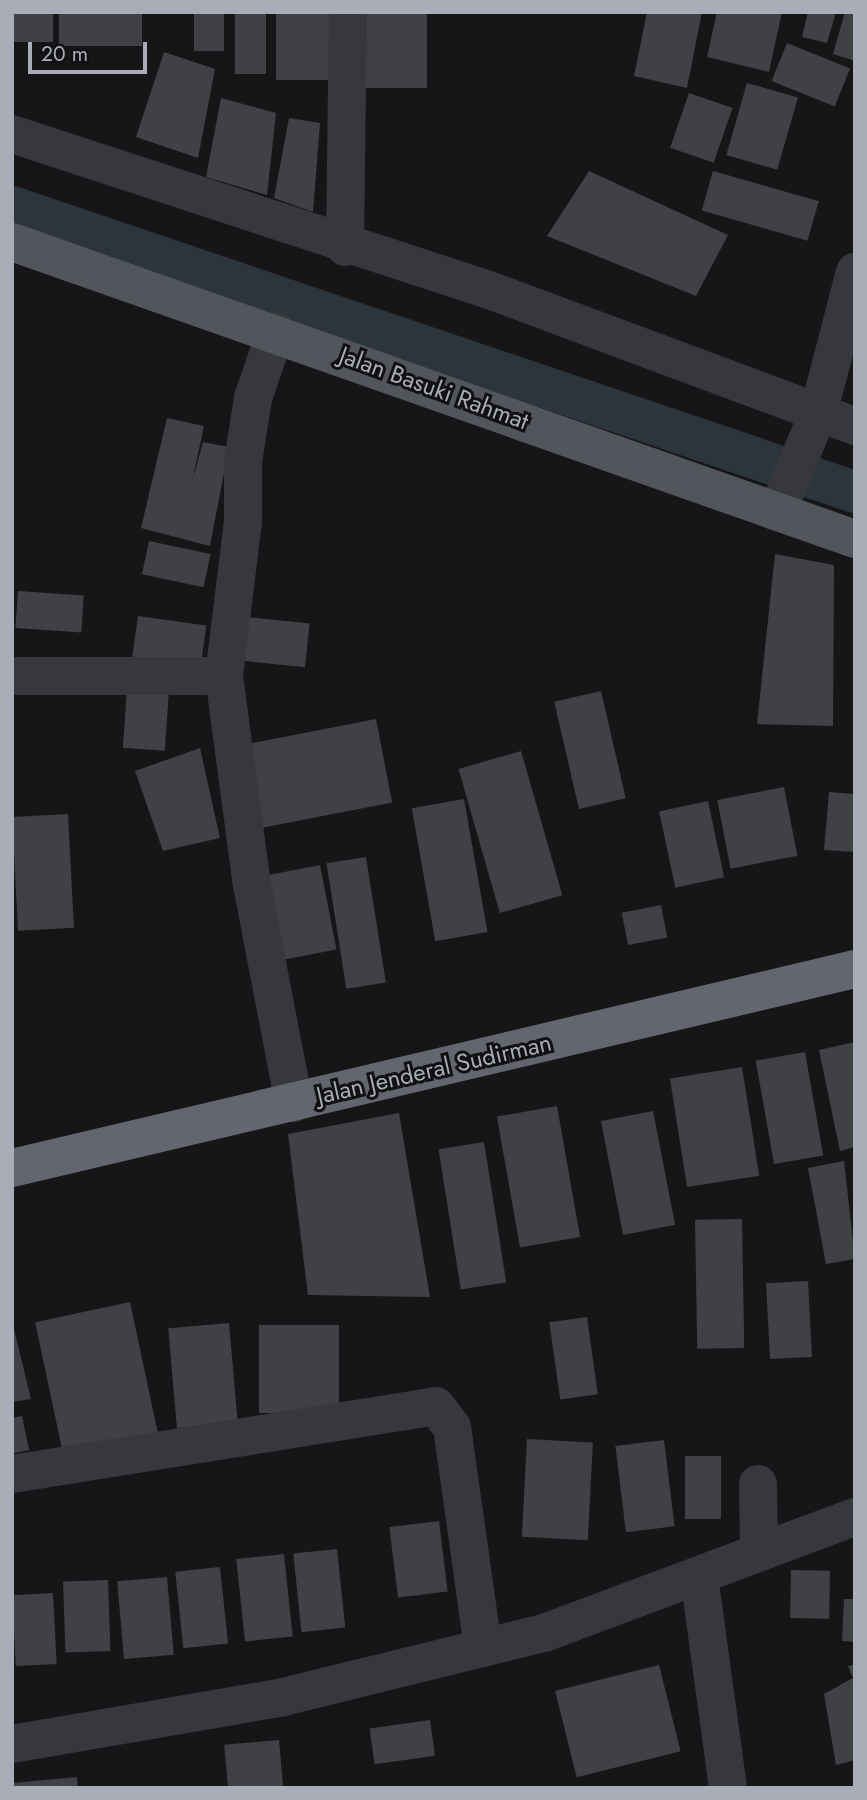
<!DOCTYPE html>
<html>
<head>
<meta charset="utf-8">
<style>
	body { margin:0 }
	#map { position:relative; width:867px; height:1800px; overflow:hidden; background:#161618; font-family:Jost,sans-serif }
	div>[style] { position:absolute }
	.canal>* { height:42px; margin:-21px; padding:0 21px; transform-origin:21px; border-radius:21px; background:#2c353c }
	.building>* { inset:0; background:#404145; transform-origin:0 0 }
	.minor>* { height:38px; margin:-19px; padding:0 19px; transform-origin:19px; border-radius:19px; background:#37383d }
	.major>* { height:38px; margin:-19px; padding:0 19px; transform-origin:19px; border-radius:19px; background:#53555c }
	.highway>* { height:38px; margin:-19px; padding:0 19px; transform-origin:19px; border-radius:19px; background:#63666e }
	span { translate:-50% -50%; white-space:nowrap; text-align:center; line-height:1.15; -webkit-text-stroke:6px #111113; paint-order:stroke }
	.street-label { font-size:24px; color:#a8adb8 }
	.frame { position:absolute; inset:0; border:14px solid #a8adb8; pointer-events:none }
	.scale { position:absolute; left:28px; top:42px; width:119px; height:32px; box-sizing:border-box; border:4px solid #a8adb8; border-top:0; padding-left:9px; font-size:21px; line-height:24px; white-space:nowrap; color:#a8adb8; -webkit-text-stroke:5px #111113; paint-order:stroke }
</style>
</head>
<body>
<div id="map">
	<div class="canal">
		<div style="left:12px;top:207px;width:890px;rotate:18.68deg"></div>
	</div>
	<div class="building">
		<div style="left:12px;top:12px;width:41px;height:30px"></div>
		<div style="left:59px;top:12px;width:83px;height:34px"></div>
		<div style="left:194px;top:12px;width:30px;height:39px"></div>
		<div style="left:235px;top:12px;width:31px;height:62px"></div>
		<div style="left:276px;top:12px;width:53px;height:68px"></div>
		<div style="left:361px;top:12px;width:66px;height:76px"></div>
		<div style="clip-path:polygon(647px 12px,702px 12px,687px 88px,634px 76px)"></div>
		<div style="clip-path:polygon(717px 12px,782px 12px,769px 72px,707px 57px)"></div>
		<div style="clip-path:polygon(808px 12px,836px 12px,827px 43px,802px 37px)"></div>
		<div style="clip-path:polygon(845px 12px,855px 12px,855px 61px,833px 54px)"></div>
		<div style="left:787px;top:43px;width:68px;height:41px;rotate:22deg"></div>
		<div style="clip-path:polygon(164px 52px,215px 69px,198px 158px,136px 137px)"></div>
		<div style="left:747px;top:83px;width:53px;height:75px;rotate:16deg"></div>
		<div style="left:689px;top:93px;width:46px;height:58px;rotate:19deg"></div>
		<div style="clip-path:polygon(221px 98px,276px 113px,267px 195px,206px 177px)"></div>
		<div style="clip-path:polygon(289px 118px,320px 123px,313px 212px,274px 198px)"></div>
		<div style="clip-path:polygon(589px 171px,728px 235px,696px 296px,547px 236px)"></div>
		<div style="left:713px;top:171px;width:110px;height:41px;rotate:16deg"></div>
		<div style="clip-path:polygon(167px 418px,204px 426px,192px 482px,203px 442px,229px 447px,210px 546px,141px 528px)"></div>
		<div style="left:149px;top:541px;width:63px;height:34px;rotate:12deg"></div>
		<div style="clip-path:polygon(775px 554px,834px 565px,833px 726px,757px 724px)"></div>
		<div style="left:18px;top:591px;width:66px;height:37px;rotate:4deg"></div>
		<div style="left:138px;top:616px;width:69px;height:41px;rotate:8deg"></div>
		<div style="left:238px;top:616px;width:72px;height:44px;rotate:6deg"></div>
		<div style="left:127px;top:689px;width:42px;height:59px;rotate:4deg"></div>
		<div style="left:601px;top:691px;width:110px;height:48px;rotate:77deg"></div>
		<div style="left:376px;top:719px;width:85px;height:139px;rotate:79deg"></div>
		<div style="clip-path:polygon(200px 748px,220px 838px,163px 851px,135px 771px)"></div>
		<div style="left:521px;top:751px;width:150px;height:65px;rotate:74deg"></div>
		<div style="left:784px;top:787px;width:70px;height:68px;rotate:79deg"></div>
		<div style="clip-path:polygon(829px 792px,855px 794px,855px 852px,824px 850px)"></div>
		<div style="left:464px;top:799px;width:135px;height:53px;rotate:80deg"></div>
		<div style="left:708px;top:801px;width:78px;height:50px;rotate:78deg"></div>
		<div style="left:68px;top:814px;width:114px;height:56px;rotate:87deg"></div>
		<div style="left:366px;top:857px;width:127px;height:40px;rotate:81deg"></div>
		<div style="left:320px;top:865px;width:86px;height:61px;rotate:79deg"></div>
		<div style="left:661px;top:905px;width:33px;height:40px;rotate:79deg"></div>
		<div style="clip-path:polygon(855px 1042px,855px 1147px,840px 1151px,819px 1050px)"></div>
		<div style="left:805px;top:1052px;width:105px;height:50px;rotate:80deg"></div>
		<div style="left:742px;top:1067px;width:110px;height:73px;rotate:81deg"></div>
		<div style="left:557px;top:1106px;width:133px;height:61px;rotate:80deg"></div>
		<div style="left:653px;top:1111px;width:116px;height:53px;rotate:79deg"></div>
		<div style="clip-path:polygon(399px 1113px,430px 1297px,308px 1295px,288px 1134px)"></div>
		<div style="left:484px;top:1142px;width:142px;height:46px;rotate:81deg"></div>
		<div style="clip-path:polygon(844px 1161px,855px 1259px,826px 1264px,808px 1168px)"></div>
		<div style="left:742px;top:1219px;width:129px;height:47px;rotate:89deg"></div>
		<div style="left:808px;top:1281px;width:76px;height:42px;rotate:87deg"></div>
		<div style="left:130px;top:1302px;width:135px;height:97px;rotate:78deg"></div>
		<div style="left:587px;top:1317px;width:78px;height:38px;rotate:82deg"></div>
		<div style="clip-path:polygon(12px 1321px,31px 1399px,12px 1402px)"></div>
		<div style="left:229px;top:1323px;width:100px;height:61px;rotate:85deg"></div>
		<div style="left:259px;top:1325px;width:80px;height:88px"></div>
		<div style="clip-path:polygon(22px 1416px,29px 1450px,12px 1454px,12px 1418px)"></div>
		<div style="left:527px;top:1439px;width:66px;height:98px;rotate:3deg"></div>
		<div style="left:664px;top:1440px;width:87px;height:49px;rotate:83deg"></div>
		<div style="left:685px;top:1456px;width:36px;height:63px"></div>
		<div style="left:439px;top:1521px;width:71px;height:50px;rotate:83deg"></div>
		<div style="left:337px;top:1549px;width:79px;height:44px;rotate:84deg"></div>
		<div style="left:284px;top:1554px;width:83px;height:48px;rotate:84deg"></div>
		<div style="left:220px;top:1567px;width:77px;height:45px;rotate:84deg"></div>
		<div style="left:791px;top:1570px;width:39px;height:48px;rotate:1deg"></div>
		<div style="left:167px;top:1577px;width:78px;height:50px;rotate:85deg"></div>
		<div style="left:108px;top:1580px;width:71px;height:45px;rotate:88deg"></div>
		<div style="left:53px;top:1593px;width:71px;height:41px;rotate:87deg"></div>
		<div style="clip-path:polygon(844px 1599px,855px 1599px,855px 1642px,842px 1641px)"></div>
		<div style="clip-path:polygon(855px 1664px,855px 1760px,836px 1765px,824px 1694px,853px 1678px,848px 1666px)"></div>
		<div style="left:659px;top:1665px;width:89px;height:107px;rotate:76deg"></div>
		<div style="left:430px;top:1720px;width:36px;height:61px;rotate:82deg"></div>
		<div style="left:279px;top:1740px;width:48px;height:55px;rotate:85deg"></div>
		<div style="clip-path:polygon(77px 1777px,78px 1788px,12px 1788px,12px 1783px)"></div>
	</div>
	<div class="minor">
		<div style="left:12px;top:134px;width:502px;rotate:18.11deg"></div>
		<div style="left:489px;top:290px;width:390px;rotate:20.4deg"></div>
		<div style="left:345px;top:247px;width:235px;rotate:-89.3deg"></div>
		<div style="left:777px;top:512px;width:106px;rotate:-67.3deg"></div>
		<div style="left:818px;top:414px;width:147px;rotate:-75.4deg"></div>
		<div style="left:12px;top:676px;width:212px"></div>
		<div style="left:224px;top:676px;width:155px;rotate:-83deg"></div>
		<div style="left:243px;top:522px;width:60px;rotate:-90deg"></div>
		<div style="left:243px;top:462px;width:65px;rotate:-81.1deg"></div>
		<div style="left:253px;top:398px;width:71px;rotate:-71.1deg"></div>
		<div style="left:224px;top:676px;width:211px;rotate:82.4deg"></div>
		<div style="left:252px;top:885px;width:222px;rotate:79.1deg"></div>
		<div style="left:12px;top:1474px;width:429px;rotate:-9.1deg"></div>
		<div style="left:436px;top:1406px;width:26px;rotate:53deg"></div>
		<div style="left:452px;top:1427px;width:223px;rotate:82deg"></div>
		<div style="left:758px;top:1484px;width:65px;rotate:89.1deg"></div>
		<div style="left:699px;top:1576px;width:214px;rotate:82.2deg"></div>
		<div style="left:12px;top:1744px;width:275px;rotate:-9.8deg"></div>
		<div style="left:283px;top:1697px;width:269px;rotate:-13.8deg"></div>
		<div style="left:544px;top:1633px;width:332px;rotate:-20.5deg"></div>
	</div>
	<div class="major">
		<div style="left:12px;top:242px;width:894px;rotate:19.41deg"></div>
	</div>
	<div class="highway">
		<div style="left:12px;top:1168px;width:866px;rotate:-13.28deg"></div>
	</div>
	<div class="street-label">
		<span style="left:434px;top:388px;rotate:20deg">Jalan Basuki Rahmat</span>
		<span style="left:434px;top:1069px;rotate:-13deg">Jalan Jenderal Sudirman</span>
	</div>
	<div class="frame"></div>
	<div class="scale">20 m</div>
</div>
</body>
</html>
